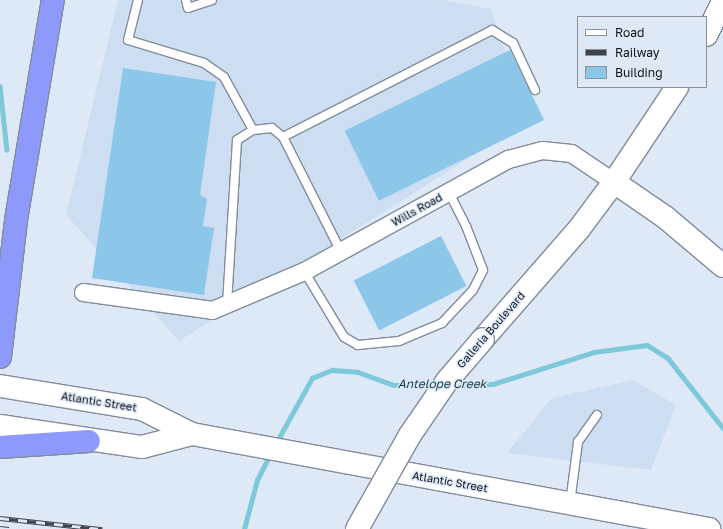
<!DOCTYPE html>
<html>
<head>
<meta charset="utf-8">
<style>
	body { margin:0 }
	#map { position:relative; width:723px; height:529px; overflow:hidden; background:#dee9f8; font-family:"Golos Text",sans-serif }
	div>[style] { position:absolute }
	.built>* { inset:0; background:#cedef2 }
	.stream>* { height:4.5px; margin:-2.25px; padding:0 2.25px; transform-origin:2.25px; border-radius:2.25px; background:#7dc8d9 }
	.building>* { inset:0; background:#8cc6e9; transform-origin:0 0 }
	.roads { filter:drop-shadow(1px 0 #828c9a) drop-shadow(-1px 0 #828c9a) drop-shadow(0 1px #828c9a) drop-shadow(0 -1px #828c9a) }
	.lane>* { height:8px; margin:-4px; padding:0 4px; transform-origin:4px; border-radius:4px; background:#fff }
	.street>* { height:17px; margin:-8.5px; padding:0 8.5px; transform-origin:8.5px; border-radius:8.5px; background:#fff }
	.secondary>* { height:22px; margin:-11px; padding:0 11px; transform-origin:11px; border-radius:11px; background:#fff }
	.highway>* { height:22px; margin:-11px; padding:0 11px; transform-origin:11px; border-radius:11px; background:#8d9afc }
	.rail>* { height:4.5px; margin-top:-2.25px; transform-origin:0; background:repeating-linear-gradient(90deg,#dee9f8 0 9px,#3f444c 0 18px); box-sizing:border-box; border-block:1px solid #3f444c }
	.bridges { filter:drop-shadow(1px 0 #828c9a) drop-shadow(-1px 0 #828c9a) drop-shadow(0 1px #828c9a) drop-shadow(0 -1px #828c9a) }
	.secondary-bridge>* { height:22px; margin:-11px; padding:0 11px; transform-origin:11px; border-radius:11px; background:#fff }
	span { translate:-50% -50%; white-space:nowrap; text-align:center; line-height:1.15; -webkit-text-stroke:3px #dee9f8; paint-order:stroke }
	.street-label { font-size:11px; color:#0d1116 }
	.water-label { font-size:12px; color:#183c43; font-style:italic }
	.legend { position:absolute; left:577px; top:16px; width:130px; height:72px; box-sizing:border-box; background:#dee9f8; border:1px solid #8a939e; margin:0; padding:5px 7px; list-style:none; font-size:12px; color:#0d1116 }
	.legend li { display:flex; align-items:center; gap:8px; height:20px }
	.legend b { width:20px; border:1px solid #8a939e }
</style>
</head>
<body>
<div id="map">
	<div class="built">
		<div style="clip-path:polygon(118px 0,443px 0,491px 9px,528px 121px,179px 341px,66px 215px)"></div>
		<div style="clip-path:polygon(633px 380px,676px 405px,651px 470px,507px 453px,552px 398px)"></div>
	</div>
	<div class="stream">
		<div style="left:0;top:86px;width:64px;rotate:83.8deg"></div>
		<div style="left:453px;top:385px;width:40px;rotate:-1.4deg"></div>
		<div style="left:493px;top:384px;width:106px;rotate:-17.6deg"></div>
		<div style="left:594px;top:352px;width:53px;rotate:-7.5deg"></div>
		<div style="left:647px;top:345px;width:25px;rotate:32deg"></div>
		<div style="left:668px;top:358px;width:89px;rotate:51.8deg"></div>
		<div style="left:276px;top:443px;width:74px;rotate:-61deg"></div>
		<div style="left:312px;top:378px;width:22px;rotate:-22deg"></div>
		<div style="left:332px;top:370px;width:26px;rotate:4deg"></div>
		<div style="left:358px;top:372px;width:38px;rotate:20deg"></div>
		<div style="left:394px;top:385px;width:41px"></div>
		<div style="left:244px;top:529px;width:51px;rotate:-75.1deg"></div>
		<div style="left:257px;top:480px;width:29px;rotate:-63deg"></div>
	</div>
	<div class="building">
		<div style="left:510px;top:50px;width:78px;height:184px;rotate:64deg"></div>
		<div style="clip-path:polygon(123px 68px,216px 82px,200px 195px,207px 199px,203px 226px,214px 228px,204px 295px,92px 278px)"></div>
		<div style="left:441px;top:236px;width:56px;height:98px;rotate:63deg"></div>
	</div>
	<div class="roads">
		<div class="lane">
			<div style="left:138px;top:0;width:41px;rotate:104deg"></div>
			<div style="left:128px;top:40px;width:79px;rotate:16.8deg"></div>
			<div style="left:204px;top:63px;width:24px;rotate:35deg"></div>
			<div style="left:224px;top:77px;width:60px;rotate:61.3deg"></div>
			<div style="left:186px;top:0;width:8px;rotate:76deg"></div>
			<div style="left:188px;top:8px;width:25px;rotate:-18deg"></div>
			<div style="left:283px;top:137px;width:235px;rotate:-27.1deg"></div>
			<div style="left:492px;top:30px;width:25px;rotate:32deg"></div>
			<div style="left:513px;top:43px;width:52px;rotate:64.9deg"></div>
			<div style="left:304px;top:271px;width:77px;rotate:58.8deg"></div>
			<div style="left:344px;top:337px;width:16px;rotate:30deg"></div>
			<div style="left:358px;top:345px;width:41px;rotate:-5.6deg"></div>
			<div style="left:399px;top:341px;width:47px;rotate:-22.7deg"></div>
			<div style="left:442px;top:323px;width:45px;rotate:-46.8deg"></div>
			<div style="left:473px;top:290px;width:22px;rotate:-63deg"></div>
			<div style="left:483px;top:270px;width:47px;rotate:-111.1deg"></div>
			<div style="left:466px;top:226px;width:37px;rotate:-117deg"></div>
			<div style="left:227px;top:304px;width:164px;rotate:-86.5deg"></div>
			<div style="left:237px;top:140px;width:19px;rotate:-32deg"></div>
			<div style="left:253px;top:130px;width:19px;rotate:-6deg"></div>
			<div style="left:272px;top:128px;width:14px;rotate:39deg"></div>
			<div style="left:283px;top:137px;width:129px;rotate:63.2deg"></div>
			<div style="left:570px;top:503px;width:62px;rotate:-82.5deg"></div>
			<div style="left:578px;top:442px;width:33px;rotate:-55deg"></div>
		</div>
		<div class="street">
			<div style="left:83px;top:292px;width:130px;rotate:7.9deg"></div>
			<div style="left:212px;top:310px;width:100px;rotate:-23deg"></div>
			<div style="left:304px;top:271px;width:233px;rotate:-28.8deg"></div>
			<div style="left:508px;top:159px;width:35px;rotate:-15deg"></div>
			<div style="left:542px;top:150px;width:29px;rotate:6deg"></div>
			<div style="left:571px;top:153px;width:52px;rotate:34deg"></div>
		</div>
		<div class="secondary">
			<div style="left:706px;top:35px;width:38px;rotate:-63deg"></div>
			<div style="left:614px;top:182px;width:62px;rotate:34.5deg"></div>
			<div style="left:665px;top:217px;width:76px;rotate:40.2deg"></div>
			<div style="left:483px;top:339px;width:146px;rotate:-48.9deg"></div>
			<div style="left:579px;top:229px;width:59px;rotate:-53.3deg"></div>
			<div style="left:614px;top:182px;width:114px;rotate:-56.4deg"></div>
			<div style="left:0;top:386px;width:144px;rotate:9.2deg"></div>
			<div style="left:142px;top:409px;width:56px;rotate:26.6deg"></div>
			<div style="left:192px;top:434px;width:526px;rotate:10.41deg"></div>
			<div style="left:0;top:426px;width:144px;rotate:8.4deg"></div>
			<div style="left:142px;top:447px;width:52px;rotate:-14.6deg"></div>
		</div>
		<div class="highway">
			<div style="left:0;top:357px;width:138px;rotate:-83.3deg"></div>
			<div style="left:16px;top:220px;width:223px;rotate:-80.5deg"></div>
			<div style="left:0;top:447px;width:89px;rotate:-3.9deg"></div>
		</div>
	</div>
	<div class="rail">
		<div style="left:0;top:518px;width:103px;rotate:6.2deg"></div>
		<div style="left:0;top:528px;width:9px;rotate:6deg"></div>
	</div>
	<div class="bridges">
		<div class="secondary-bridge">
			<div style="left:357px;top:529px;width:108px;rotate:-60.6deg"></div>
			<div style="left:410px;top:435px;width:65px;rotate:-55.6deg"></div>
			<div style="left:447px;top:381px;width:55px;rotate:-49.4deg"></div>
		</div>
	</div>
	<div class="street-label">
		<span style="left:417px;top:210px;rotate:-29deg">Wills Road</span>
		<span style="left:491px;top:330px;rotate:-49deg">Galleria Boulevard</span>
		<span style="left:99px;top:402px;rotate:9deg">Atlantic Street</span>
		<span style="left:450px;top:482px;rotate:10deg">Atlantic Street</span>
	</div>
	<div class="water-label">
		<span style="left:442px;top:384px">Antelope Creek</span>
	</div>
	<ul class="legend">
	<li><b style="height:5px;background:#fff"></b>Road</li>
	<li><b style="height:5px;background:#3f444c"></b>Railway</li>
	<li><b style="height:11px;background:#8cc6e9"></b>Building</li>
	</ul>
</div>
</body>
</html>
